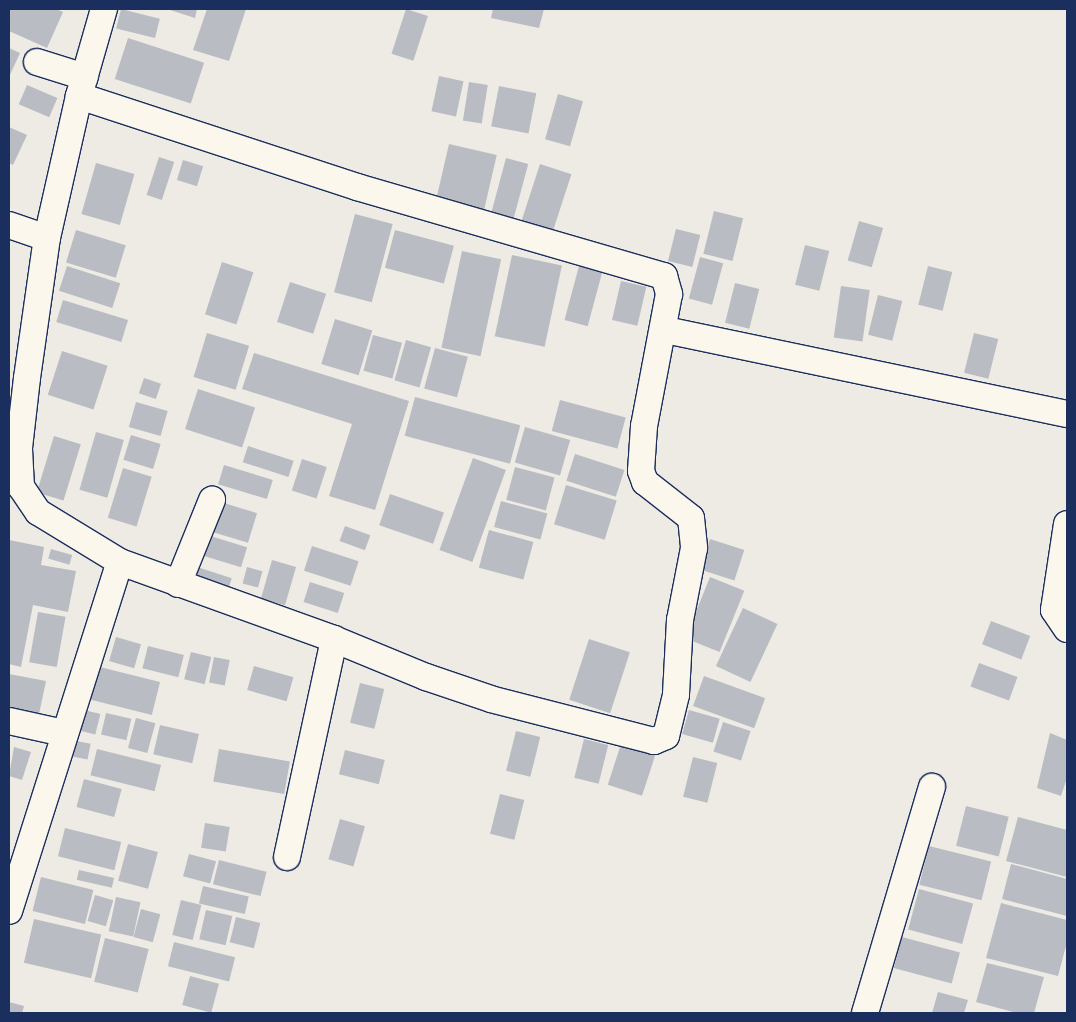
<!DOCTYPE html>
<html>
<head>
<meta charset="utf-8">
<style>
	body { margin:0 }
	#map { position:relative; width:1076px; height:1022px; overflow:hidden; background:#eeebe4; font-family:Caveat,sans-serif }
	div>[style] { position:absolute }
	.building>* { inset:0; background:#b9bcc3; transform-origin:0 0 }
	.roads { filter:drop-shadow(1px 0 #1b2f5e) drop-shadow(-1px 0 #1b2f5e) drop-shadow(0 1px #1b2f5e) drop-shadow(0 -1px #1b2f5e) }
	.minor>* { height:26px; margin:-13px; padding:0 13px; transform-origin:13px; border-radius:13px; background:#fbf7ec }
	span { translate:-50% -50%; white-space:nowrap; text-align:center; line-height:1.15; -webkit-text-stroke:4px #fbf7ec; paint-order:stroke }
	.frame { position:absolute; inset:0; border:10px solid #1b2f5e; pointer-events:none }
</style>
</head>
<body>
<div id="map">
	<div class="building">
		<div style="clip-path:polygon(9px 9px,56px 9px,63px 12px,47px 48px,9px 31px)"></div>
		<div style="left:121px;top:9px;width:40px;height:20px;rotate:14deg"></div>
		<div style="clip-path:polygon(167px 9px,197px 9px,195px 18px)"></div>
		<div style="clip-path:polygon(207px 9px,246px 9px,229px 61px,193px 50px)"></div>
		<div style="left:406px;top:9px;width:23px;height:47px;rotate:18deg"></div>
		<div style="clip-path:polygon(493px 9px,544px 9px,539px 28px,491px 18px)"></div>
		<div style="left:128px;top:38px;width:80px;height:43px;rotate:18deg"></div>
		<div style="clip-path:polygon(9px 48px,20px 53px,9px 77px)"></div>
		<div style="left:439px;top:76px;width:25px;height:36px;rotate:12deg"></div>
		<div style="left:469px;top:82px;width:19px;height:39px;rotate:9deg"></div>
		<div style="left:27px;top:85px;width:33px;height:21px;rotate:23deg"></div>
		<div style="left:499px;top:86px;width:38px;height:41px;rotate:11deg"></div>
		<div style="left:558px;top:94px;width:26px;height:47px;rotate:16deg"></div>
		<div style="clip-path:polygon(9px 127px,27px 135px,13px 165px,9px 163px)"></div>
		<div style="left:449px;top:144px;width:49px;height:59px;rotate:13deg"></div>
		<div style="left:159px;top:157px;width:16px;height:40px;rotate:18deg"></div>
		<div style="left:506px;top:158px;width:23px;height:65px;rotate:15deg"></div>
		<div style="left:183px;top:160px;width:21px;height:21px;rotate:17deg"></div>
		<div style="left:96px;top:163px;width:40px;height:53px;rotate:16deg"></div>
		<div style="left:540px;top:164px;width:33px;height:62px;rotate:18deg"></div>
		<div style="left:714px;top:211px;width:30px;height:44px;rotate:14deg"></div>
		<div style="left:355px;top:214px;width:39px;height:81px;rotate:15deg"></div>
		<div style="left:859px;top:221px;width:25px;height:41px;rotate:16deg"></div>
		<div style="left:676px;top:229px;width:25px;height:33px;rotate:14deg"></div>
		<div style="left:76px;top:230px;width:52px;height:34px;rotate:17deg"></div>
		<div style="left:395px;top:230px;width:61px;height:39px;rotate:15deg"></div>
		<div style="left:805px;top:245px;width:25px;height:41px;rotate:14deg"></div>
		<div style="left:462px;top:251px;width:40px;height:99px;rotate:12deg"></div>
		<div style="left:512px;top:255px;width:51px;height:83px;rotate:12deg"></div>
		<div style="left:700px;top:257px;width:24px;height:43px;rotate:15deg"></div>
		<div style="left:222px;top:262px;width:33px;height:55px;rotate:18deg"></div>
		<div style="left:67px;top:266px;width:56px;height:26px;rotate:18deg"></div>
		<div style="left:579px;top:266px;width:24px;height:56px;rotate:15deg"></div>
		<div style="left:928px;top:266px;width:25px;height:40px;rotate:14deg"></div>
		<div style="left:621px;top:281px;width:26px;height:40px;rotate:13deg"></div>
		<div style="left:290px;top:282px;width:38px;height:42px;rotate:18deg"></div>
		<div style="left:735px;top:283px;width:25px;height:41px;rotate:14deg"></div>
		<div style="left:841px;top:286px;width:29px;height:52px;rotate:8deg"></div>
		<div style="left:878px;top:295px;width:25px;height:41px;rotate:14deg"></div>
		<div style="left:63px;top:300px;width:68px;height:23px;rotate:17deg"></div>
		<div style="left:335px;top:319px;width:39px;height:47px;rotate:17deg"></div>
		<div style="left:207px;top:333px;width:44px;height:46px;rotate:17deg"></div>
		<div style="left:974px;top:333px;width:25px;height:41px;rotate:14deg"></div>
		<div style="left:373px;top:335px;width:30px;height:37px;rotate:15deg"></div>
		<div style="left:406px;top:340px;width:26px;height:42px;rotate:16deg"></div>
		<div style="left:435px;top:348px;width:34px;height:42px;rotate:15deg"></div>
		<div style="left:62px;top:351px;width:48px;height:46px;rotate:18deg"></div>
		<div style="clip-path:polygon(254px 353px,409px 401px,375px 510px,329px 496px,352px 424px,242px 389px)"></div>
		<div style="left:144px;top:378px;width:18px;height:16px;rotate:19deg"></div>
		<div style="left:198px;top:389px;width:60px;height:42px;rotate:18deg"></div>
		<div style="left:415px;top:397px;width:109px;height:40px;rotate:15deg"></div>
		<div style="left:560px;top:400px;width:68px;height:32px;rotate:15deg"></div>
		<div style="left:136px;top:402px;width:33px;height:26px;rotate:16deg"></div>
		<div style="left:525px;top:427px;width:47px;height:37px;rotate:16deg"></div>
		<div style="left:96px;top:432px;width:29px;height:60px;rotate:16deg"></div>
		<div style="left:131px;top:435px;width:31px;height:26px;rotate:17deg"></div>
		<div style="left:54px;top:436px;width:28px;height:59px;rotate:17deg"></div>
		<div style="left:248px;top:446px;width:48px;height:17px;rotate:18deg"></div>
		<div style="left:575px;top:454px;width:52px;height:28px;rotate:18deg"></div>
		<div style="left:473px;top:458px;width:35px;height:98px;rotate:20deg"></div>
		<div style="left:302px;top:459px;width:26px;height:33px;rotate:18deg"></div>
		<div style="left:224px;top:465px;width:51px;height:20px;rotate:17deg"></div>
		<div style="left:515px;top:467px;width:41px;height:34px;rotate:15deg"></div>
		<div style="left:123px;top:468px;width:30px;height:52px;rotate:17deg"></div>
		<div style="left:566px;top:485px;width:53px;height:41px;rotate:17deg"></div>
		<div style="left:390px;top:494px;width:57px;height:33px;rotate:19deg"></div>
		<div style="left:214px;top:500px;width:45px;height:31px;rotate:17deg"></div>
		<div style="left:501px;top:501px;width:48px;height:27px;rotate:15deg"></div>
		<div style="left:345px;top:526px;width:27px;height:16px;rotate:20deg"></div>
		<div style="left:489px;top:530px;width:46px;height:39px;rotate:15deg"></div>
		<div style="left:207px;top:535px;width:42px;height:21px;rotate:17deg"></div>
		<div style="left:710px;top:539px;width:36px;height:32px;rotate:18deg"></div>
		<div style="clip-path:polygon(9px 540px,44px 547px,41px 565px,76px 571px,68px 612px,33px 605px,21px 667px,9px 664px)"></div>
		<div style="left:312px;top:546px;width:49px;height:26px;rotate:18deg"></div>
		<div style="left:51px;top:549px;width:22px;height:10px;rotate:16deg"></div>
		<div style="left:272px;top:560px;width:25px;height:40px;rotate:16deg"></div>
		<div style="left:188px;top:564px;width:46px;height:21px;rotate:18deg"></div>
		<div style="left:247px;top:567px;width:16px;height:17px;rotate:15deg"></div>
		<div style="left:710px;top:577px;width:37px;height:66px;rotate:22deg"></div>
		<div style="left:310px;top:582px;width:36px;height:21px;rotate:18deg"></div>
		<div style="left:743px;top:608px;width:38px;height:64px;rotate:25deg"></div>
		<div style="left:38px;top:612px;width:28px;height:51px;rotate:10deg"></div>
		<div style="left:991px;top:621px;width:42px;height:25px;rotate:21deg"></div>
		<div style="left:116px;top:637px;width:26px;height:25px;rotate:16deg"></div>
		<div style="left:589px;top:639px;width:43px;height:64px;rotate:18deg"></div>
		<div style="left:148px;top:646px;width:37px;height:23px;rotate:14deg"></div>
		<div style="left:191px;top:652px;width:21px;height:28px;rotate:14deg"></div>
		<div style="left:214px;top:657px;width:16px;height:26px;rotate:11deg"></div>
		<div style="left:979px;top:663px;width:41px;height:25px;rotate:20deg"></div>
		<div style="left:96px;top:666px;width:66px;height:34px;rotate:14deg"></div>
		<div style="left:254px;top:666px;width:41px;height:25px;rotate:16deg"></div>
		<div style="clip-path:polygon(9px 674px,46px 681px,38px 719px,9px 713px)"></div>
		<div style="left:704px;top:676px;width:65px;height:32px;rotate:20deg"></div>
		<div style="left:360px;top:683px;width:25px;height:41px;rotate:14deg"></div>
		<div style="left:80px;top:709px;width:21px;height:21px;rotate:14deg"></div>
		<div style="left:689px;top:710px;width:32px;height:25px;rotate:16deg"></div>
		<div style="left:106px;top:713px;width:26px;height:22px;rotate:13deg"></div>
		<div style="left:136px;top:718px;width:20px;height:31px;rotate:15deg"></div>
		<div style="left:723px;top:722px;width:29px;height:31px;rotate:18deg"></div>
		<div style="left:160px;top:725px;width:40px;height:30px;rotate:13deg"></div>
		<div style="left:516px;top:731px;width:25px;height:41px;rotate:14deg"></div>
		<div style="clip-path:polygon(1050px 733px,1067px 740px,1067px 778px,1061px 796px,1037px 788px)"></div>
		<div style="left:584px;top:739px;width:25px;height:40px;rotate:14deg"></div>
		<div style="left:71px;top:740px;width:20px;height:16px;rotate:11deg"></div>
		<div style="left:622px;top:741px;width:36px;height:46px;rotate:18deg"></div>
		<div style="clip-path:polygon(14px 747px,31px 752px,22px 780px,9px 776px)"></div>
		<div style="left:97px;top:749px;width:66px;height:27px;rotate:14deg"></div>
		<div style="left:219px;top:749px;width:72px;height:33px;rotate:10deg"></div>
		<div style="left:345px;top:750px;width:41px;height:25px;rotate:14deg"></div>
		<div style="left:693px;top:757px;width:25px;height:41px;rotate:14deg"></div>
		<div style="left:84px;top:779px;width:39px;height:29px;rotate:15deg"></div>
		<div style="left:500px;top:794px;width:25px;height:41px;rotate:14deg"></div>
		<div style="left:966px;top:806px;width:44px;height:41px;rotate:14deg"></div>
		<div style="clip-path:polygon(1018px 817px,1067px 830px,1067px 877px,1006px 861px)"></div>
		<div style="left:340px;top:819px;width:26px;height:42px;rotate:16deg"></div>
		<div style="left:205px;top:823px;width:25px;height:25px;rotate:9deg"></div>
		<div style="left:65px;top:828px;width:58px;height:29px;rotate:14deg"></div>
		<div style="left:128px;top:844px;width:31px;height:38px;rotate:15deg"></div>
		<div style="left:929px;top:846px;width:64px;height:40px;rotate:14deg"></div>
		<div style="left:189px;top:854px;width:28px;height:23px;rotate:15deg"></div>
		<div style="left:219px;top:860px;width:49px;height:25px;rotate:14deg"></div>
		<div style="clip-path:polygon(1011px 864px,1067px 879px,1067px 916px,1002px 899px)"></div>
		<div style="left:79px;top:870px;width:36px;height:10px;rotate:13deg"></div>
		<div style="left:41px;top:877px;width:54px;height:35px;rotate:14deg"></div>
		<div style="left:203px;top:886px;width:47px;height:18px;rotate:13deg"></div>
		<div style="left:919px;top:889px;width:56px;height:42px;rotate:15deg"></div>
		<div style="left:95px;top:895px;width:19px;height:27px;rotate:16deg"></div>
		<div style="left:116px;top:897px;width:25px;height:35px;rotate:12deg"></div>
		<div style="left:181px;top:900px;width:21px;height:36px;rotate:14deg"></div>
		<div style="clip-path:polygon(1001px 903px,1067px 920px,1067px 942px,1058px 976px,986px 958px)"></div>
		<div style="left:141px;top:909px;width:20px;height:29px;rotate:15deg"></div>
		<div style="left:206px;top:910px;width:27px;height:30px;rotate:13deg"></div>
		<div style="left:236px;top:917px;width:25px;height:26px;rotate:14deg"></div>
		<div style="left:34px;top:919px;width:69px;height:45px;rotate:13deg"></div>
		<div style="left:902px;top:937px;width:60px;height:32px;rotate:15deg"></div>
		<div style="left:105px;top:938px;width:45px;height:45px;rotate:14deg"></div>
		<div style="left:174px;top:942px;width:63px;height:25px;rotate:14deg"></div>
		<div style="clip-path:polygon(987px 963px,1044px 977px,1034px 1013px,1017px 1013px,976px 1002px)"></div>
		<div style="left:190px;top:976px;width:30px;height:30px;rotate:15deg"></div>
		<div style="clip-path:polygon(938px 992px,968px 1000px,964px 1013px,932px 1013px)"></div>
		<div style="clip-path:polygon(9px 1002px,24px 1006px,22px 1013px,9px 1013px)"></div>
	</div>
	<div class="roads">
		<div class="minor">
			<div style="left:37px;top:62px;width:50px;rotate:17.4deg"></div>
			<div style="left:79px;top:96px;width:293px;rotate:18.1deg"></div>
			<div style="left:357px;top:187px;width:320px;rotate:16.2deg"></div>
			<div style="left:664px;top:276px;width:19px;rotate:74deg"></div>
			<div style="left:669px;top:294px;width:134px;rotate:100.7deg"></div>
			<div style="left:644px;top:426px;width:45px;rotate:93.8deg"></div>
			<div style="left:641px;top:471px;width:12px;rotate:70deg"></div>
			<div style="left:645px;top:482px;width:58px;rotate:38deg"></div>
			<div style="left:691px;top:518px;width:30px;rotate:84deg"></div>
			<div style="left:694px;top:548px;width:73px;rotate:101deg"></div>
			<div style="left:680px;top:620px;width:75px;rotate:93.1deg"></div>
			<div style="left:676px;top:695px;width:42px;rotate:103.7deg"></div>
			<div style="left:666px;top:736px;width:13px;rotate:157deg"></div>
			<div style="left:654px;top:741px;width:168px;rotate:-165.6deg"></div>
			<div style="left:491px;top:699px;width:69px;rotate:-161.3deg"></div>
			<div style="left:426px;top:677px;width:100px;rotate:-157.6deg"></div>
			<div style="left:334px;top:639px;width:227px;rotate:-160.2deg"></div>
			<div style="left:120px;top:562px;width:96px;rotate:-148.6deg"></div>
			<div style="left:38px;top:512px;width:30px;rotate:-124deg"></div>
			<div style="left:21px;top:487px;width:39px;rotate:-93deg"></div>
			<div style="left:19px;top:448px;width:70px;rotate:-83.5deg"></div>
			<div style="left:27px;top:378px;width:141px;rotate:-81.9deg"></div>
			<div style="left:47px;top:238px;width:146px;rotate:-77.3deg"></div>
			<div style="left:79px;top:96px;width:91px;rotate:-74deg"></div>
			<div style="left:9px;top:225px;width:40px;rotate:18.9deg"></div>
			<div style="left:665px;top:330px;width:411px;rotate:11.8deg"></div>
			<div style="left:1067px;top:524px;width:87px;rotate:98.6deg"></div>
			<div style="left:1054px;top:610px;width:23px;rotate:56deg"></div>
			<div style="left:178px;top:584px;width:91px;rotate:-68deg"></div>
			<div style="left:9px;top:721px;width:56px;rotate:12.3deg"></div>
			<div style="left:287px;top:857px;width:223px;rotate:-77.8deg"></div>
			<div style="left:9px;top:911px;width:366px;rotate:-72.4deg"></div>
			<div style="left:865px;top:1013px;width:236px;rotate:-73.5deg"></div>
		</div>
	</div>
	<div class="frame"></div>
</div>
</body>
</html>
